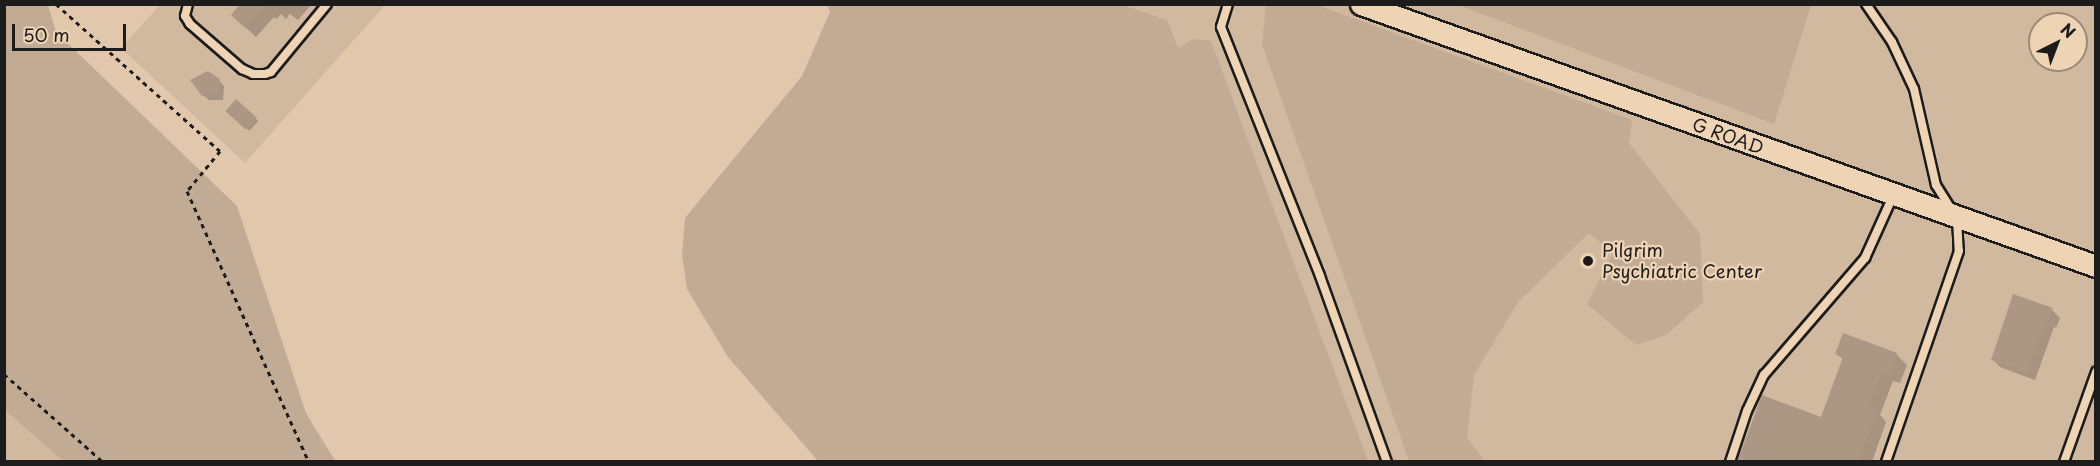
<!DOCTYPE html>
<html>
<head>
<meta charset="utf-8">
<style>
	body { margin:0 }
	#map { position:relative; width:2100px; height:466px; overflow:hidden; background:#e1c8ac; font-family:"Playpen Sans",sans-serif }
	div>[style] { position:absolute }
	.built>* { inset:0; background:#d1b9a0 }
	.green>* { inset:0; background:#c1ab94 }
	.shadow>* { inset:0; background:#0003; transform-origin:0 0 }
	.building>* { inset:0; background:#ab9783; transform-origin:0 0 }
	.path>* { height:3px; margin-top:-1.5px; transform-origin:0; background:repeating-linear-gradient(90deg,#1c1c1c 0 4.5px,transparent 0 9px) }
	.roads { filter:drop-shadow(2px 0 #1c1c1c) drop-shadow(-2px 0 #1c1c1c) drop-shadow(0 2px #1c1c1c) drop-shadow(0 -2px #1c1c1c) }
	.service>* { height:8px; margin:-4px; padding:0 4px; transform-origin:4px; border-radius:4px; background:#eed3b5 }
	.tertiary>* { height:21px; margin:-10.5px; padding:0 10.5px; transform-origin:10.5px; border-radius:10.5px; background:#eed3b5 }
	.dots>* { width:16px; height:16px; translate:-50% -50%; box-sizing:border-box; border:3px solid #eed3b5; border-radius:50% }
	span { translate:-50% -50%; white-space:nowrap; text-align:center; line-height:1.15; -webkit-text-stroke:4.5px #eed3b5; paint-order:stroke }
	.street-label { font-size:18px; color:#1c1c1c }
	.poi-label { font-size:18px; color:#1c1c1c }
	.left { translate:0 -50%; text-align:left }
	.frame { position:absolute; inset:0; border:6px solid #1c1c1c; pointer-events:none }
	.north { position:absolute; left:2028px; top:12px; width:60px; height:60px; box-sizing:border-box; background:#eed3b5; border:2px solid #9a8a78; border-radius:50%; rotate:42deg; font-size:16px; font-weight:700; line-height:24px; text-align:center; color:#1c1c1c }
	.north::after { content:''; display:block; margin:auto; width:21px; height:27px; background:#1c1c1c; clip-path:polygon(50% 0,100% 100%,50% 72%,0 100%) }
	.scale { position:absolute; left:12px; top:24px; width:114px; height:27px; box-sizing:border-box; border:3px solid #1c1c1c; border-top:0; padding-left:8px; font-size:18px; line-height:21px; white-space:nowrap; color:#1c1c1c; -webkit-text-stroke:4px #eed3b5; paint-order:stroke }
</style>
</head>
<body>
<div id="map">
	<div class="built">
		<div style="clip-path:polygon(160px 5px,385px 5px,245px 163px,121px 48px)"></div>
		<div style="clip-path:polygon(evenodd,1018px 5px,2095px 5px,2095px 461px,1130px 461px,1018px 5px,2040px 24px,2076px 24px,2076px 60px,2040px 60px,2040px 24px)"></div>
		<div style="clip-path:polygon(5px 392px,83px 461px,5px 461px)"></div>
	</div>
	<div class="green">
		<div style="clip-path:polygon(5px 4px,48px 5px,56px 32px,237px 206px,306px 413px,335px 461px,63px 461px,5px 410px)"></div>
		<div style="clip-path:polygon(1123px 5px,1167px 20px,1178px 48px,1193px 39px,1211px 41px,1368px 461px,818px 461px,728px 357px,687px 289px,682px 255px,685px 218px,802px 76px,830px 12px,827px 5px)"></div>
		<div style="clip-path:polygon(1266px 5px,1317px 5px,1632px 120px,1629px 143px,1700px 234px,1703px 302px,1666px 335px,1636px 345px,1587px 304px,1613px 253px,1589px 233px,1518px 302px,1474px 375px,1467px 437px,1484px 461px,1409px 461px,1262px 44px)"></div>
		<div style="clip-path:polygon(1458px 5px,1811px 5px,1774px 124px)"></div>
	</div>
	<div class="shadow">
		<div style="clip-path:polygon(241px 4px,312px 4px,298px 20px,290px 14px,286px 19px,281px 14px,276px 19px,274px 17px,256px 37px,243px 25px)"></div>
		<div style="clip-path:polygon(203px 73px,212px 74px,224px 86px,223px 100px,209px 100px,203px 95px)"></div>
		<div style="left:236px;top:101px;width:30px;height:13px;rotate:42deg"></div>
		<div style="clip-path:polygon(2052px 310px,2060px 318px,2056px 328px,2054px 327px,2035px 380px,2000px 367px,1992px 359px)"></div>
		<div style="clip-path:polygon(1837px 354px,1896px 354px,1907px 365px,1900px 383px,1893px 381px,1880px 415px,1886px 422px,1872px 462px,1741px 462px,1822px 419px,1844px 360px)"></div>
	</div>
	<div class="building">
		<div style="clip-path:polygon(240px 4px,266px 4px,245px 28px,231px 15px)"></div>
		<div style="clip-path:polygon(208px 71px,220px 79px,218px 95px,202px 96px,190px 80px)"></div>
		<div style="left:236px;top:99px;width:28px;height:16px;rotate:42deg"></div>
		<div style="clip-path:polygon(2013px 294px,2053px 308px,2048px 321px,2046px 320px,2027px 373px,1991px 360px)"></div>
		<div style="clip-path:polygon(1843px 333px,1897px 353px,1889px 374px,1882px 372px,1869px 407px,1877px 410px,1858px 462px,1737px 462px,1762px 395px,1821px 417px,1843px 357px,1835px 354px)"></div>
	</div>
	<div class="path">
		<div style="left:56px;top:4px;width:220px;rotate:41.9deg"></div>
		<div style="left:220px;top:151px;width:52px;rotate:129.5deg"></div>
		<div style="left:187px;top:191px;width:297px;rotate:65.8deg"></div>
		<div style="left:4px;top:374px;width:132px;rotate:41.6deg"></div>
	</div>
	<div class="roads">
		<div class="service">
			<div style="left:188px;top:4px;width:12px;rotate:104deg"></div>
			<div style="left:185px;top:16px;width:9px;rotate:58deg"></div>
			<div style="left:190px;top:24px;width:69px;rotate:40.9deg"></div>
			<div style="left:242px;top:69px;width:12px;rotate:24deg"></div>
			<div style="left:253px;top:74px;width:12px"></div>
			<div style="left:265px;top:74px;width:6px;rotate:-18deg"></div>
			<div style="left:271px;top:72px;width:88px;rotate:-50.5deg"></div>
			<div style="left:1228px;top:4px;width:24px;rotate:107deg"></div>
			<div style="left:1221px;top:27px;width:268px;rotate:68.3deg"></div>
			<div style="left:1320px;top:276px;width:198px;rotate:70.2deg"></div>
			<div style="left:1866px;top:4px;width:46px;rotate:55.6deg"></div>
			<div style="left:1892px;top:42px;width:52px;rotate:64.9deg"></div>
			<div style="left:1914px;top:89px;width:98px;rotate:77.1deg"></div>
			<div style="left:1936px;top:185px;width:39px;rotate:58deg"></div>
			<div style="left:1957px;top:218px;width:33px;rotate:87deg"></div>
			<div style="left:1959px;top:251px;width:223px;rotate:109.1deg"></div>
			<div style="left:1730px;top:462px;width:54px;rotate:-71.6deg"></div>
			<div style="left:1747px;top:411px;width:40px;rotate:-65deg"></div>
			<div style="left:1764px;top:375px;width:155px;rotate:-49.2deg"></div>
			<div style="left:1865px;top:258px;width:68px;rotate:-65.7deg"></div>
			<div style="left:2064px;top:462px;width:96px;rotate:-70.4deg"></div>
		</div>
		<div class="tertiary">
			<div style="left:1361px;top:4px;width:780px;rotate:19.62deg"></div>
		</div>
	</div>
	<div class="dots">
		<div style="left:1588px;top:261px;background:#1c1c1c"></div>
	</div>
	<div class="street-label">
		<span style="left:1728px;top:136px;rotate:20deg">G ROAD</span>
	</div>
	<div class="poi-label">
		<span class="left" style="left:1602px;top:261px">Pilgrim<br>Psychiatric Center</span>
	</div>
	<div class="frame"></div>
	<div class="north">N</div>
	<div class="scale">50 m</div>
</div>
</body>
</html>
